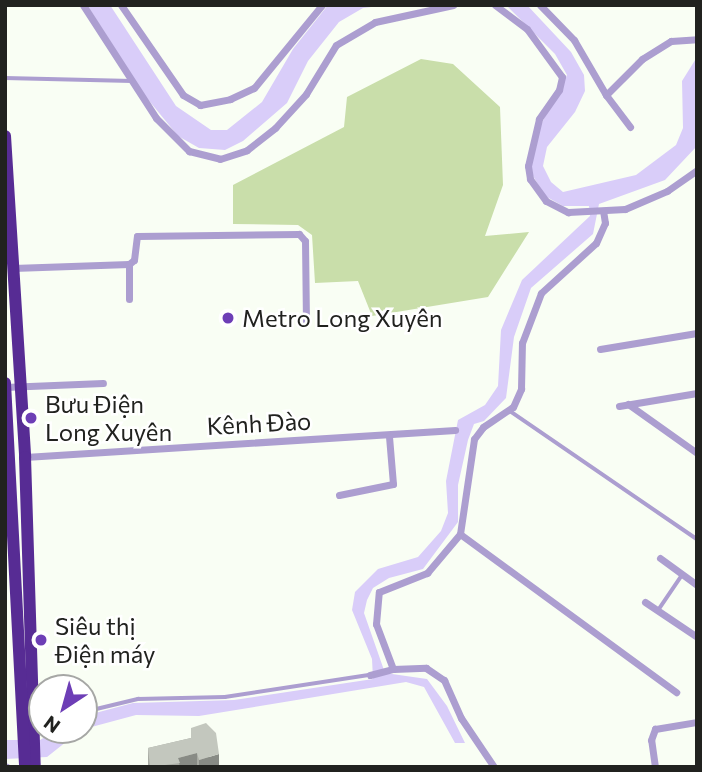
<!DOCTYPE html>
<html>
<head>
<meta charset="utf-8">
<style>
	body { margin:0 }
	#map { position:relative; width:702px; height:772px; overflow:hidden; background:#f9fef4; font-family:Commissioner,sans-serif }
	div>[style] { position:absolute }
	.green>* { inset:0; background:#c9deaa }
	.water>* { inset:0; background:#d9cdf9 }
	.lane>* { height:3.5px; margin:-1.75px; padding:0 1.75px; transform-origin:1.75px; border-radius:1.75px; background:#ac9ed0 }
	.street>* { height:7px; margin:-3.5px; padding:0 3.5px; transform-origin:3.5px; border-radius:3.5px; background:#ac9ed0 }
	.highway>* { height:12px; margin:-6px; padding:0 6px; transform-origin:6px; border-radius:6px; background:#572c94 }
	.wall>* { inset:0; background:#a8aba3 }
	.shaded-wall>* { inset:0; background:#888b85 }
	.building>* { inset:0; background:#c3c7be }
	.dots>* { width:19px; height:19px; translate:-50% -50%; box-sizing:border-box; border:4px solid #fff; border-radius:50% }
	span { translate:-50% -50%; white-space:nowrap; text-align:center; line-height:1.15; -webkit-text-stroke:5px #fff; paint-order:stroke }
	.poi-label { font-size:24px; color:#21221f }
	.left { translate:0 -50%; text-align:left }
	.street-label { font-size:24px; color:#21221f }
	.frame { position:absolute; inset:0; border:7px solid #21221f; pointer-events:none }
	.north { position:absolute; left:28px; top:674px; width:70px; height:70px; box-sizing:border-box; background:#fff; border:2px solid #a6a7a5; border-radius:50%; rotate:216deg; font-size:19px; font-weight:700; line-height:28px; text-align:center; color:#21221f }
	.north::after { content:''; display:block; margin:auto; width:24px; height:32px; background:#6d3eb6; clip-path:polygon(50% 0,100% 100%,50% 72%,0 100%) }
</style>
</head>
<body>
<div id="map">
	<div class="green">
		<div style="clip-path:polygon(421px 59px,453px 64px,500px 107px,503px 185px,485px 236px,529px 232px,488px 297px,372px 316px,358px 281px,315px 283px,312px 235px,298px 225px,233px 224px,233px 185px,344px 127px,347px 97px)"></div>
	</div>
	<div class="water">
		<div style="clip-path:polygon(87px 5px,110px 5px,176px 106px,211px 130px,227px 130px,262px 102px,293px 49px,328px 5px,388px 5px,363px 8px,339px 22px,308px 61px,287px 103px,243px 141px,225px 150px,199px 148px,178px 136px,146px 97px)"></div>
		<div style="clip-path:polygon(506px 5px,527px 5px,571px 52px,584px 75px,585px 91px,575px 112px,547px 147px,543px 166px,551px 182px,563px 192px,636px 175px,676px 145px,683px 128px,682px 81px,697px 57px,697px 146px,665px 180px,599px 204px,593px 234px,531px 288px,514px 337px,506px 398px,484px 421px,474px 424px,468px 440px,458px 485px,458px 522px,423px 569px,389px 578px,373px 588px,367px 600px,364px 613px,385px 673px,427px 679px,447px 706px,465px 743px,455px 743px,424px 687px,406px 682px,199px 716px,136px 715px,84px 729px,84px 716px,133px 703px,234px 700px,373px 679px,372px 659px,352px 610px,355px 592px,378px 569px,418px 557px,441px 531px,448px 513px,446px 481px,458px 420px,485px 405px,498px 386px,501px 330px,522px 280px,590px 216px,589px 206px,563px 206px,545px 196px,530px 171px,537px 132px,567px 75px,555px 54px)"></div>
		<div style="clip-path:polygon(57px 730px,81px 730px,47px 757px,5px 759px,5px 740px,40px 740px)"></div>
	</div>
	<div class="lane">
		<div style="left:5px;top:78px;width:127px;rotate:1.4deg"></div>
		<div style="left:510px;top:411px;width:227px;rotate:34.4deg"></div>
		<div style="left:659px;top:609px;width:41px;rotate:-55.9deg"></div>
		<div style="left:84px;top:712px;width:56px;rotate:-13.5deg"></div>
		<div style="left:138px;top:699px;width:87px;rotate:-1.3deg"></div>
		<div style="left:225px;top:697px;width:145px;rotate:-8.7deg"></div>
	</div>
	<div class="street">
		<div style="left:83px;top:5px;width:135px;rotate:57.1deg"></div>
		<div style="left:156px;top:118px;width:47px;rotate:45deg"></div>
		<div style="left:189px;top:151px;width:32px;rotate:14deg"></div>
		<div style="left:220px;top:159px;width:28px;rotate:-18deg"></div>
		<div style="left:247px;top:150px;width:36px;rotate:-38deg"></div>
		<div style="left:275px;top:128px;width:46px;rotate:-47.6deg"></div>
		<div style="left:306px;top:94px;width:57px;rotate:-58.5deg"></div>
		<div style="left:336px;top:45px;width:45px;rotate:-30.5deg"></div>
		<div style="left:375px;top:22px;width:80px;rotate:-12.3deg"></div>
		<div style="left:121px;top:5px;width:109px;rotate:55.4deg"></div>
		<div style="left:183px;top:95px;width:20px;rotate:30deg"></div>
		<div style="left:200px;top:105px;width:31px;rotate:-11deg"></div>
		<div style="left:230px;top:99px;width:26px;rotate:-25deg"></div>
		<div style="left:254px;top:88px;width:107px;rotate:-50.7deg"></div>
		<div style="left:495px;top:5px;width:40px;rotate:37deg"></div>
		<div style="left:527px;top:29px;width:59px;rotate:53.9deg"></div>
		<div style="left:562px;top:77px;width:13px;rotate:103deg"></div>
		<div style="left:559px;top:90px;width:35px;rotate:125deg"></div>
		<div style="left:539px;top:119px;width:48px;rotate:103.2deg"></div>
		<div style="left:528px;top:166px;width:13px;rotate:81deg"></div>
		<div style="left:530px;top:179px;width:27px;rotate:54deg"></div>
		<div style="left:546px;top:201px;width:25px;rotate:27deg"></div>
		<div style="left:568px;top:212px;width:57px;rotate:-3deg"></div>
		<div style="left:625px;top:209px;width:46px;rotate:-23.2deg"></div>
		<div style="left:667px;top:191px;width:37px;rotate:-35deg"></div>
		<div style="left:540px;top:5px;width:49px;rotate:45.8deg"></div>
		<div style="left:574px;top:40px;width:64px;rotate:59.8deg"></div>
		<div style="left:606px;top:95px;width:51px;rotate:-45deg"></div>
		<div style="left:642px;top:59px;width:34px;rotate:-32deg"></div>
		<div style="left:671px;top:41px;width:26px;rotate:-4deg"></div>
		<div style="left:606px;top:95px;width:40px;rotate:53deg"></div>
		<div style="left:13px;top:268px;width:116px;rotate:-2deg"></div>
		<div style="left:129px;top:264px;width:6px;rotate:-39deg"></div>
		<div style="left:134px;top:260px;width:24px;rotate:-83deg"></div>
		<div style="left:137px;top:236px;width:162px;rotate:-0.7deg"></div>
		<div style="left:299px;top:234px;width:9px;rotate:49deg"></div>
		<div style="left:305px;top:241px;width:81px;rotate:89.3deg"></div>
		<div style="left:129px;top:299px;width:35px;rotate:-90deg"></div>
		<div style="left:600px;top:349px;width:98px;rotate:-9.4deg"></div>
		<div style="left:5px;top:387px;width:98px;rotate:-2.3deg"></div>
		<div style="left:628px;top:404px;width:85px;rotate:35.4deg"></div>
		<div style="left:619px;top:406px;width:79px;rotate:-9.5deg"></div>
		<div style="left:25px;top:457px;width:431px;rotate:-3.6deg"></div>
		<div style="left:339px;top:495px;width:55px;rotate:-11.5deg"></div>
		<div style="left:393px;top:484px;width:48px;rotate:-94.8deg"></div>
		<div style="left:460px;top:534px;width:268px;rotate:36.2deg"></div>
		<div style="left:660px;top:558px;width:46px;rotate:36.1deg"></div>
		<div style="left:645px;top:602px;width:63px;rotate:33.9deg"></div>
		<div style="left:393px;top:669px;width:33px;rotate:-2deg"></div>
		<div style="left:426px;top:668px;width:22px;rotate:34deg"></div>
		<div style="left:444px;top:680px;width:42px;rotate:65.9deg"></div>
		<div style="left:461px;top:718px;width:59px;rotate:56deg"></div>
		<div style="left:370px;top:675px;width:24px;rotate:-15deg"></div>
		<div style="left:393px;top:669px;width:48px;rotate:-110.7deg"></div>
		<div style="left:376px;top:624px;width:32px;rotate:-85deg"></div>
		<div style="left:379px;top:592px;width:52px;rotate:-21.6deg"></div>
		<div style="left:427px;top:573px;width:51px;rotate:-49.8deg"></div>
		<div style="left:460px;top:534px;width:96px;rotate:-81.6deg"></div>
		<div style="left:474px;top:439px;width:15px;rotate:-53deg"></div>
		<div style="left:483px;top:427px;width:36px;rotate:-34deg"></div>
		<div style="left:513px;top:407px;width:20px;rotate:-66deg"></div>
		<div style="left:521px;top:389px;width:46px;rotate:-88.8deg"></div>
		<div style="left:522px;top:343px;width:53px;rotate:-69.2deg"></div>
		<div style="left:541px;top:293px;width:74px;rotate:-42.3deg"></div>
		<div style="left:596px;top:243px;width:22px;rotate:-66deg"></div>
		<div style="left:605px;top:223px;width:12px;rotate:-99deg"></div>
		<div style="left:5px;top:766px;width:2px;rotate:27deg"></div>
		<div style="left:655px;top:767px;width:27px;rotate:-98deg"></div>
		<div style="left:651px;top:740px;width:12px;rotate:-70deg"></div>
		<div style="left:655px;top:729px;width:43px;rotate:-9.5deg"></div>
	</div>
	<div class="highway">
		<div style="left:5px;top:136px;width:322px;rotate:86.4deg"></div>
		<div style="left:25px;top:457px;width:310px;rotate:88.2deg"></div>
		<div style="left:5px;top:383px;width:385px;rotate:87deg"></div>
	</div>
	<div class="wall">
		<div style="clip-path:polygon(191px 738px,219px 767px,148px 767px,148px 748px)"></div>
	</div>
	<div class="shaded-wall">
		<div style="clip-path:polygon(197px 753px,197px 767px,180px 767px,178px 758px)"></div>
		<div style="clip-path:polygon(219px 754px,219px 767px,199px 767px,199px 760px)"></div>
	</div>
	<div class="building">
		<div style="clip-path:polygon(206px 723px,216px 733px,219px 754px,199px 760px,197px 753px,178px 758px,180px 763px,150px 767px,148px 748px,191px 738px,191px 728px)"></div>
	</div>
	<div class="dots">
		<div style="left:228px;top:318px;background:#6d3eb6"></div>
		<div style="left:31px;top:418px;background:#6d3eb6"></div>
		<div style="left:41px;top:640px;background:#6d3eb6"></div>
	</div>
	<div class="poi-label">
		<span class="left" style="left:242px;top:318px">Metro Long Xuyên</span>
		<span class="left" style="left:45px;top:418px">Bưu Điện<br>Long Xuyên</span>
		<span class="left" style="left:55px;top:640px">Siêu thị<br>Điện máy</span>
	</div>
	<div class="street-label">
		<span style="left:259px;top:423px;rotate:-3deg">Kênh Đào</span>
	</div>
	<div class="frame"></div>
	<div class="north">N</div>
</div>
</body>
</html>
